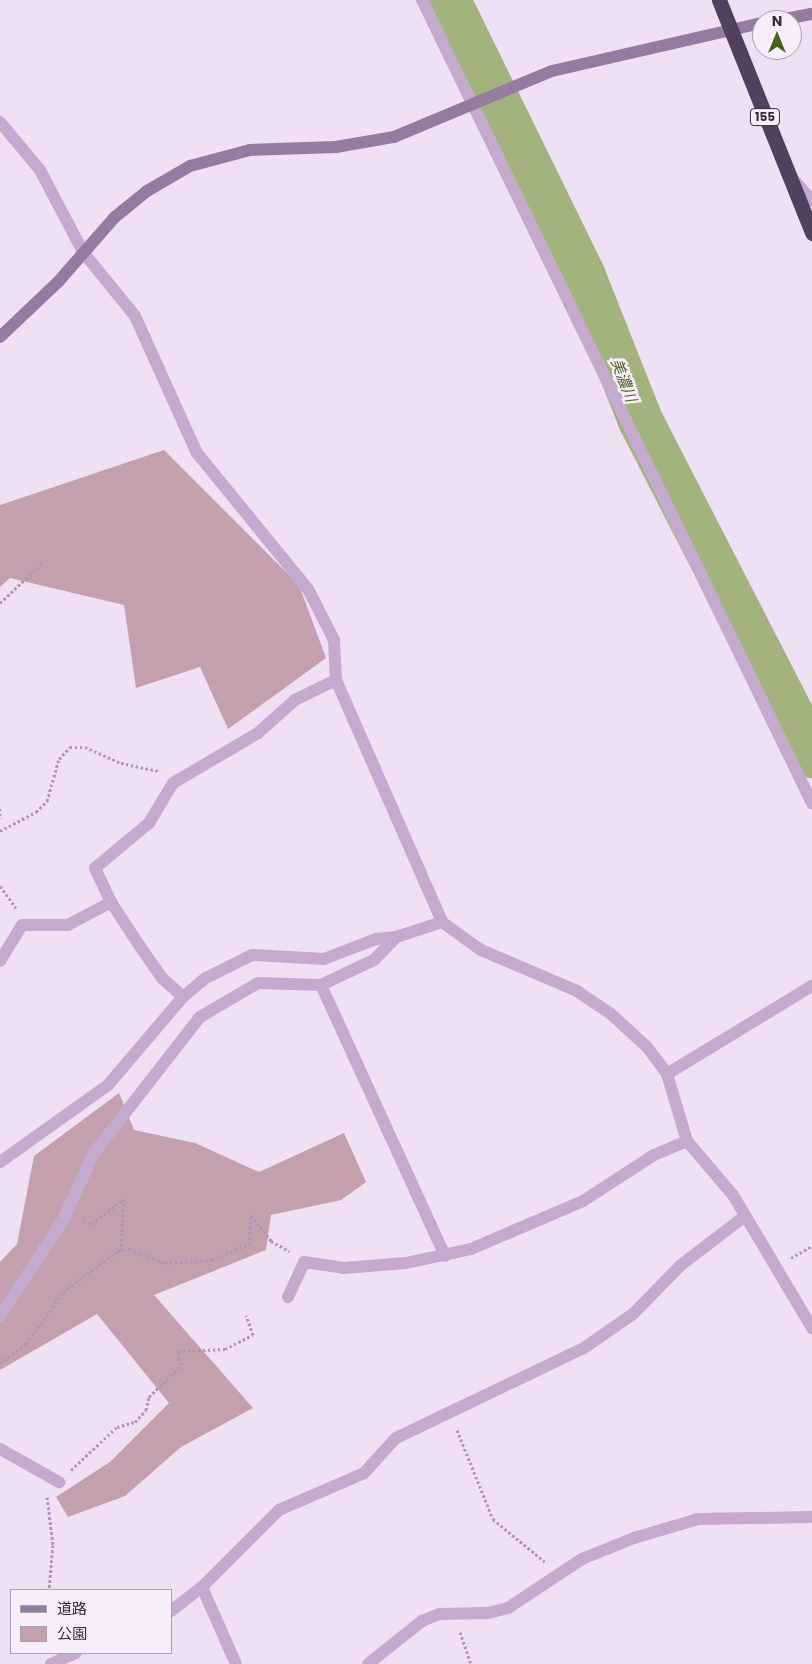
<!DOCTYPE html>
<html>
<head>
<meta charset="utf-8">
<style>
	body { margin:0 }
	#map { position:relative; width:812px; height:1664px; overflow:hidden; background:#f0e0f4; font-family:Poppins,"Noto Sans JP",sans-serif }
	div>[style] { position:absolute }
	.green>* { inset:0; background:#c49fae }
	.river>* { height:45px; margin:-22.5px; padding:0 22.5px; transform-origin:22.5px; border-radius:22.5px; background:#a2b37e }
	.path>* { height:3px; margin-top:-1.5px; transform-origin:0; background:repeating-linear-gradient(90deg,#ae95b9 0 2.5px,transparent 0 5px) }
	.lane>* { height:12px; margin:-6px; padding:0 6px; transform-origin:6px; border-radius:6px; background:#c4abcd }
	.street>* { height:12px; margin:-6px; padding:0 6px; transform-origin:6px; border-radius:6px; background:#c4abcd }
	.secondary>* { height:12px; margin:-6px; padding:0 6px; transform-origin:6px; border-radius:6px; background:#947ca1 }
	.highway>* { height:15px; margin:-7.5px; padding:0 7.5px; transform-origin:7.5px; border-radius:7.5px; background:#51415c }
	span { translate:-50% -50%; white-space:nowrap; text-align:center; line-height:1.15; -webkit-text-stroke:5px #f8edfb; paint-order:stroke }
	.shield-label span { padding:1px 4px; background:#f8edfb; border:1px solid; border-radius:4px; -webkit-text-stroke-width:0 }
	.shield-label { font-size:12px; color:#342b3b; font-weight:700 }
	.water-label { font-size:15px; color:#495f1e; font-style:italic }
	.legend { position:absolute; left:10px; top:1589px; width:162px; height:65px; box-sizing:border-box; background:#f8edfb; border:1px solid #aa9fae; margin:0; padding:6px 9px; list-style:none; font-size:15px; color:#342b3b }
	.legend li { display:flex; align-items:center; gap:10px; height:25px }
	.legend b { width:25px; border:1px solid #aa9fae }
	.north { position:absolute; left:752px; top:10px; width:50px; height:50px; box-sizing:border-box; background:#f8edfb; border:1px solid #aa9fae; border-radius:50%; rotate:0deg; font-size:14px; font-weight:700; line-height:20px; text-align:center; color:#342b3b }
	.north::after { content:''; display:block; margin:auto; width:18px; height:22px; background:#495f1e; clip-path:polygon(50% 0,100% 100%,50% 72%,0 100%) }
</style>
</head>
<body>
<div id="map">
	<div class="green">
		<div style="clip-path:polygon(164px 450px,299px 585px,326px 658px,228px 729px,200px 667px,136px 688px,124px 605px,10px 578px,0 587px,0 505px)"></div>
		<div style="clip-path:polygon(119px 1093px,134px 1130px,195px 1143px,259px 1172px,344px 1133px,366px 1182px,341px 1200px,271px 1215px,266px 1250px,154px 1295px,253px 1408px,181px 1447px,125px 1496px,68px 1517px,56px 1497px,110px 1462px,169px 1403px,97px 1314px,0 1370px,0 1262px,17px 1244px,34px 1156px)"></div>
	</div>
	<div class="river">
		<div style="left:448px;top:0;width:307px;rotate:63.9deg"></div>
		<div style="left:583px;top:276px;width:155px;rotate:68.4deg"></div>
		<div style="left:640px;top:420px;width:377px;rotate:62.8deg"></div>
	</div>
	<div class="path">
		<div style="left:0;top:603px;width:59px;rotate:-43.6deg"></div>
		<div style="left:0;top:808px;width:10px;rotate:90deg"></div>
		<div style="left:0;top:831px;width:41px;rotate:-27.8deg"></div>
		<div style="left:36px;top:812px;width:16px;rotate:-45deg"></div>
		<div style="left:47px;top:801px;width:44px;rotate:-74.1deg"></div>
		<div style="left:59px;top:759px;width:16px;rotate:-47deg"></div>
		<div style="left:70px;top:747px;width:15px"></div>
		<div style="left:85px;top:747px;width:39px;rotate:24deg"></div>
		<div style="left:121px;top:763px;width:38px;rotate:12deg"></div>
		<div style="left:0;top:886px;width:27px;rotate:54deg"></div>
		<div style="left:84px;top:1220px;width:9px;rotate:27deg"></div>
		<div style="left:92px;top:1224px;width:41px;rotate:-38deg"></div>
		<div style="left:124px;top:1199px;width:52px;rotate:93.3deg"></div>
		<div style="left:791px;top:1258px;width:24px;rotate:-30deg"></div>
		<div style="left:0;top:1363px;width:32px;rotate:-36deg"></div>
		<div style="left:26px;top:1344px;width:64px;rotate:-54.6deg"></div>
		<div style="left:63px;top:1292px;width:69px;rotate:-36.7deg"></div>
		<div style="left:118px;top:1251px;width:11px;rotate:-10deg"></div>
		<div style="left:129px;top:1249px;width:39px;rotate:21deg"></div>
		<div style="left:165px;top:1263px;width:47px;rotate:-3.7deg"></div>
		<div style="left:212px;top:1260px;width:40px;rotate:-23.4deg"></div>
		<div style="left:249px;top:1244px;width:29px;rotate:-86deg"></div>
		<div style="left:251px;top:1215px;width:33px;rotate:52deg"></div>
		<div style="left:271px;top:1241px;width:21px;rotate:29deg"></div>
		<div style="left:457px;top:1430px;width:96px;rotate:68deg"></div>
		<div style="left:493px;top:1519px;width:67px;rotate:39.6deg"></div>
		<div style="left:71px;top:1470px;width:63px;rotate:-43.1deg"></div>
		<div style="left:117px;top:1427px;width:19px;rotate:-16deg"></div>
		<div style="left:135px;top:1422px;width:16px;rotate:-47deg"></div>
		<div style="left:146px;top:1410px;width:13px;rotate:-77deg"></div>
		<div style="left:149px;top:1397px;width:45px;rotate:-45deg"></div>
		<div style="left:181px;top:1365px;width:14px;rotate:-102deg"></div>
		<div style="left:178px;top:1351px;width:47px;rotate:-2.4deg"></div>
		<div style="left:225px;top:1349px;width:31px;rotate:-27deg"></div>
		<div style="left:253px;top:1335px;width:21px;rotate:-109deg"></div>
		<div style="left:47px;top:1497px;width:48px;rotate:82.9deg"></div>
		<div style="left:53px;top:1545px;width:45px;rotate:95.1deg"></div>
		<div style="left:460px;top:1632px;width:34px;rotate:71deg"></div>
	</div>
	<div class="lane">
		<div style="left:0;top:1449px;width:68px;rotate:29.2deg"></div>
	</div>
	<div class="street">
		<div style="left:422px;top:0;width:893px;rotate:64.1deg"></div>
		<div style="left:0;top:122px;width:62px;rotate:50.2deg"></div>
		<div style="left:40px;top:170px;width:93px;rotate:62.3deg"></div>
		<div style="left:83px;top:252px;width:82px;rotate:50.9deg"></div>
		<div style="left:135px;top:316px;width:150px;rotate:65.7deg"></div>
		<div style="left:197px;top:453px;width:176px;rotate:50.8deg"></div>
		<div style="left:308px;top:589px;width:57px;rotate:63deg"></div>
		<div style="left:334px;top:640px;width:40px;rotate:87.1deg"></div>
		<div style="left:336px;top:680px;width:264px;rotate:66.3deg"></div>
		<div style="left:442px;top:922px;width:48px;rotate:35.7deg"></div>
		<div style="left:481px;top:950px;width:104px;rotate:23.1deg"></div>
		<div style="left:577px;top:991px;width:40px;rotate:34deg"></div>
		<div style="left:610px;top:1013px;width:50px;rotate:42.6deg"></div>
		<div style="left:647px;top:1047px;width:34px;rotate:53deg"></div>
		<div style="left:667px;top:1074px;width:70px;rotate:73.4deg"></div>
		<div style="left:687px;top:1141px;width:71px;rotate:49.6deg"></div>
		<div style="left:733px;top:1195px;width:155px;rotate:59.3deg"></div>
		<div style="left:792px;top:178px;width:30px;rotate:49deg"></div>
		<div style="left:336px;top:680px;width:46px;rotate:154deg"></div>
		<div style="left:295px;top:700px;width:50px;rotate:138.3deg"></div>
		<div style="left:258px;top:733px;width:99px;rotate:149.5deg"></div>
		<div style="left:173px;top:783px;width:47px;rotate:121deg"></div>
		<div style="left:149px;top:823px;width:70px;rotate:140.2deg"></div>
		<div style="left:95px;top:868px;width:38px;rotate:65deg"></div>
		<div style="left:111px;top:902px;width:51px;rotate:56.9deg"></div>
		<div style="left:139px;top:945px;width:40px;rotate:55.1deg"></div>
		<div style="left:162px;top:978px;width:28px;rotate:42deg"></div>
		<div style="left:183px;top:997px;width:30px;rotate:-40deg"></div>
		<div style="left:206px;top:978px;width:51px;rotate:-26.6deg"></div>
		<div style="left:252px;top:955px;width:72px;rotate:3.2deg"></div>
		<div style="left:324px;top:959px;width:56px;rotate:-21deg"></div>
		<div style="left:376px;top:939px;width:20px;rotate:-6deg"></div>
		<div style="left:0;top:961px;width:42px;rotate:-58.6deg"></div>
		<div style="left:22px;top:925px;width:46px"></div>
		<div style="left:68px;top:925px;width:49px;rotate:-28.1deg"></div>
		<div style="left:321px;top:985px;width:298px;rotate:65.4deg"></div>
		<div style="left:667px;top:1074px;width:170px;rotate:-31.3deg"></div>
		<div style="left:0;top:1162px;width:133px;rotate:-35.5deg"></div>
		<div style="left:108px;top:1085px;width:116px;rotate:-49.6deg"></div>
		<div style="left:288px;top:1297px;width:38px;rotate:-65deg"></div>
		<div style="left:304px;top:1262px;width:40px;rotate:8.5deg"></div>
		<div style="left:344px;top:1268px;width:62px;rotate:-4.6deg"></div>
		<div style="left:406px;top:1263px;width:66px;rotate:-12.2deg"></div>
		<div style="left:471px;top:1249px;width:122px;rotate:-23.2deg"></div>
		<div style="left:583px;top:1201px;width:85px;rotate:-32.9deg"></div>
		<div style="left:654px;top:1155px;width:36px;rotate:-23deg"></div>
		<div style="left:0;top:1316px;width:115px;rotate:-56.7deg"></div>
		<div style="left:63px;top:1220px;width:74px;rotate:-65.2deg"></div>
		<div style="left:94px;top:1153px;width:172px;rotate:-52.1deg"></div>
		<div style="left:200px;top:1017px;width:67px;rotate:-30.4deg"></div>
		<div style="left:258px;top:983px;width:63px;rotate:1.8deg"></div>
		<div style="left:321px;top:985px;width:59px;rotate:-25.3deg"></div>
		<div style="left:374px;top:960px;width:32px;rotate:-46deg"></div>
		<div style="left:396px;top:937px;width:48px;rotate:-18.1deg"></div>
		<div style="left:202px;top:1587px;width:84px;rotate:66.2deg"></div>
		<div style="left:171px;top:1611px;width:39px;rotate:-38deg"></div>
		<div style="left:202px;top:1587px;width:109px;rotate:-45deg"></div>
		<div style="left:279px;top:1510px;width:93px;rotate:-23.5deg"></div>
		<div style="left:364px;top:1473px;width:47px;rotate:-47.6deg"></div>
		<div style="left:396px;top:1438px;width:208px;rotate:-25.6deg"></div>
		<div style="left:584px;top:1348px;width:60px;rotate:-34.8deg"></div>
		<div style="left:633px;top:1314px;width:69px;rotate:-45.6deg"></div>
		<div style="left:681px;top:1265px;width:81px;rotate:-37.4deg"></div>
		<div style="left:51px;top:1664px;width:27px;rotate:-24deg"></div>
		<div style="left:368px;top:1664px;width:69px;rotate:-38.5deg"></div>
		<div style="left:422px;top:1621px;width:18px;rotate:-22deg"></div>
		<div style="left:439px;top:1614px;width:49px;rotate:-1.2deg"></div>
		<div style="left:488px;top:1613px;width:21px;rotate:-14deg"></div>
		<div style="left:508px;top:1608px;width:89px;rotate:-33.5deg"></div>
		<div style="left:582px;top:1559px;width:56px;rotate:-22deg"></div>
		<div style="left:634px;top:1538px;width:67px;rotate:-16.5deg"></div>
		<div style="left:698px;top:1519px;width:114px;rotate:-1deg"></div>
	</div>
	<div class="secondary">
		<div style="left:780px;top:20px;width:33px;rotate:-11deg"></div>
		<div style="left:0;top:337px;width:80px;rotate:-43.5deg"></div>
		<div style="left:58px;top:282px;width:86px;rotate:-48.8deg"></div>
		<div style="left:115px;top:217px;width:41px;rotate:-39.1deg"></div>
		<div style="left:147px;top:191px;width:50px;rotate:-30.2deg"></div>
		<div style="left:190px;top:166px;width:62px;rotate:-14.9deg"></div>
		<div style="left:250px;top:150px;width:86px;rotate:-2deg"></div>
		<div style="left:336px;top:147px;width:59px;rotate:-9.8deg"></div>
		<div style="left:394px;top:137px;width:171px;rotate:-22.7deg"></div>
		<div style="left:552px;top:71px;width:215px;rotate:-12.9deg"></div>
	</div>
	<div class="highway">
		<div style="left:719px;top:0;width:251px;rotate:68.2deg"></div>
	</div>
	<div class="shield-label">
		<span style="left:765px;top:117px">155</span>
	</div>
	<div class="water-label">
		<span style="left:624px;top:380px;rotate:69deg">美濃川</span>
	</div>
	<ul class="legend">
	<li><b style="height:6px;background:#947ca1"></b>道路</li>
	<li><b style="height:14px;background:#c49fae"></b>公園</li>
	</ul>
	<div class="north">N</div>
</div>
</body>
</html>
